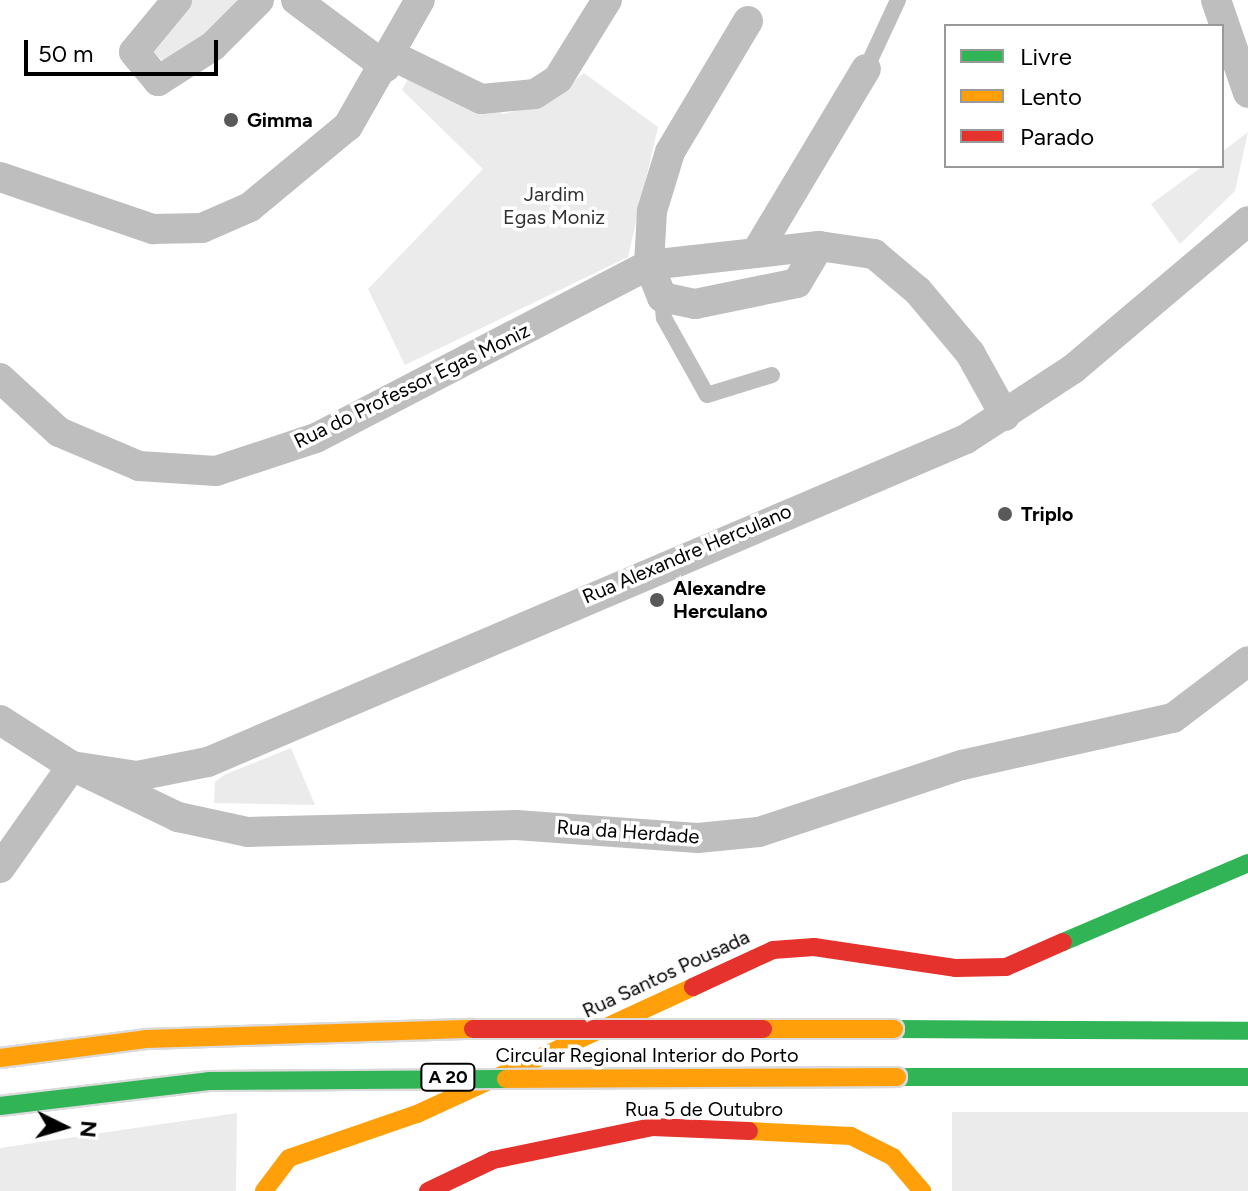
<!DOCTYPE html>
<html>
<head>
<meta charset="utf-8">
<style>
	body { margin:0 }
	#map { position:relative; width:1248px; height:1191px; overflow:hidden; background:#fff; font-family:Figtree,sans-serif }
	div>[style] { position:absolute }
	.green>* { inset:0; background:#ebebeb; transform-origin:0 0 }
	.lane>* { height:16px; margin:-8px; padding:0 8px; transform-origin:8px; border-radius:8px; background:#bebebe }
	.street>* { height:30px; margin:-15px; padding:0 15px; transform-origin:15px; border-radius:15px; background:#bebebe }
	.fast>* { height:18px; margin:-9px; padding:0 9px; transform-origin:9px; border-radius:9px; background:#30b455 }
	.slow>* { height:18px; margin:-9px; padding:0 9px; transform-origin:9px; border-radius:9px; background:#ff9f0a }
	.jam>* { height:18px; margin:-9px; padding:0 9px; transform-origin:9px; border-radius:9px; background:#e5322d }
	.bridges { filter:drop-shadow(2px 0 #dbdbdb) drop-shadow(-2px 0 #dbdbdb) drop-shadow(0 2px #dbdbdb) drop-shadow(0 -2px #dbdbdb) }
	.fast-bridge>* { height:18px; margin:-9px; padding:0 9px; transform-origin:9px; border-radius:9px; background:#30b455 }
	.slow-bridge>* { height:18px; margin:-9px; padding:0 9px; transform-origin:9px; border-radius:9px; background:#ff9f0a }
	.jam-bridge>* { height:18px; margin:-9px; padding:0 9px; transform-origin:9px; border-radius:9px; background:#e5322d }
	.dots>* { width:22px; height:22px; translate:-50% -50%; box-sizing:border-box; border:4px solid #fff; border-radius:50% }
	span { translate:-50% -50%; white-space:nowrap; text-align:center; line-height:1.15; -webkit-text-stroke:7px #fff; paint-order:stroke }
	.shield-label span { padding:2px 6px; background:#fff; border:2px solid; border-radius:6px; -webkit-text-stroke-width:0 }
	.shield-label { font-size:18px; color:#000; font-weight:700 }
	.poi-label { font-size:20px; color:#000; font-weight:700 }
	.left { translate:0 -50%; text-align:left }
	.park-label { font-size:20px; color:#323232 }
	.street-label { font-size:20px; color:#000 }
	.legend { position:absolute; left:944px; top:24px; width:280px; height:144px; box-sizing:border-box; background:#fff; border:2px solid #999; margin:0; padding:10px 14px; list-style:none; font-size:24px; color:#000 }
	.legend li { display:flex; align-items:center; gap:16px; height:40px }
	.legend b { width:40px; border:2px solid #999 }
	.north { position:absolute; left:24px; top:1087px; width:80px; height:80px; -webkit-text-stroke:6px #fff; paint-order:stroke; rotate:95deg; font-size:22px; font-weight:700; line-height:32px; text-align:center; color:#000 }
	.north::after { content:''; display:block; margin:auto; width:28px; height:36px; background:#000; clip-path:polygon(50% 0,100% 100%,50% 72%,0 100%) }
	.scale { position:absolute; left:24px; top:40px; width:194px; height:36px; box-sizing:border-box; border:4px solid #000; border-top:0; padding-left:10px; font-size:24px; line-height:28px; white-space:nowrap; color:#000; -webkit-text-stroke:6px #fff; paint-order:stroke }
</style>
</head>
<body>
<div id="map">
	<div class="green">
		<div style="clip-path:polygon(190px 0,240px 0,175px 61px,163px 61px,151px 50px)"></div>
		<div style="clip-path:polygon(584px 73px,658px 127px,628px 257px,405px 365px,368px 289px,483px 169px,402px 90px,408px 79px,504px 114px,547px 102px)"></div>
		<div style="clip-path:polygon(1248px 132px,1235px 191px,1180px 244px,1151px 204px,1203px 166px,1222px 166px,1222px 152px)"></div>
		<div style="clip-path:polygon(291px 748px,315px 805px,214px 803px,215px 782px,224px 775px)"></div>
		<div style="left:952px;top:1112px;width:296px;height:79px"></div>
		<div style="clip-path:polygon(237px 1113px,236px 1191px,0 1191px,0 1148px)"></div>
	</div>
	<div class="lane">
		<div style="left:866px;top:69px;width:76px;rotate:-65.1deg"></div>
		<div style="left:662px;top:297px;width:21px;rotate:85deg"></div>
		<div style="left:664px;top:318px;width:88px;rotate:60.8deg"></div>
		<div style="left:707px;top:395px;width:68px;rotate:-17.1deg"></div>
	</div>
	<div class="street">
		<div style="left:177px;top:0;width:67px;rotate:129.6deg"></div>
		<div style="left:134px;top:52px;width:38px;rotate:50deg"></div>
		<div style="left:158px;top:81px;width:65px;rotate:-32.5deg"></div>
		<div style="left:213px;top:46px;width:65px;rotate:-45deg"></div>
		<div style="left:296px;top:0;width:112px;rotate:36.7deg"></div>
		<div style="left:1216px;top:0;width:98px;rotate:71deg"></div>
		<div style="left:748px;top:21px;width:152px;rotate:120.8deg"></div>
		<div style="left:670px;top:152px;width:62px;rotate:107deg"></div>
		<div style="left:652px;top:211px;width:54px;rotate:93.2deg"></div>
		<div style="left:649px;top:265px;width:35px;rotate:68deg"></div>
		<div style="left:662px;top:297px;width:34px;rotate:12deg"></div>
		<div style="left:695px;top:304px;width:104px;rotate:-11.6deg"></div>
		<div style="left:797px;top:283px;width:43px;rotate:-59.3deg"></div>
		<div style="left:393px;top:56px;width:98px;rotate:26deg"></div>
		<div style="left:481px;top:99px;width:54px;rotate:-5.3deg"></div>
		<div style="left:535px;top:94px;width:27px;rotate:-33deg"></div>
		<div style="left:558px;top:79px;width:93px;rotate:-58.2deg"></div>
		<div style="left:0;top:177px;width:162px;rotate:18.8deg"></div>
		<div style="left:153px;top:229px;width:49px;rotate:-1.2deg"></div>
		<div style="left:202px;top:228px;width:52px;rotate:-23.6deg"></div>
		<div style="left:250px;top:207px;width:127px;rotate:-39.6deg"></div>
		<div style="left:348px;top:126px;width:145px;rotate:-60.3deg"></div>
		<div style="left:757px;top:251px;width:212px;rotate:-59.1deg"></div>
		<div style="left:0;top:378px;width:80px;rotate:42.5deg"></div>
		<div style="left:59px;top:432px;width:87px;rotate:23deg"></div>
		<div style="left:139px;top:466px;width:77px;rotate:3.7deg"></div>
		<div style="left:216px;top:471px;width:105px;rotate:-18.3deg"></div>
		<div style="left:316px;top:438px;width:375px;rotate:-27.5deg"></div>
		<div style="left:649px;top:265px;width:171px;rotate:-6.4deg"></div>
		<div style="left:819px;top:246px;width:56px;rotate:8.3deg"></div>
		<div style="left:874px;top:254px;width:57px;rotate:40.1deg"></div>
		<div style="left:918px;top:291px;width:81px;rotate:50deg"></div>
		<div style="left:970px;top:353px;width:72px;rotate:60.9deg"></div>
		<div style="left:0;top:720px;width:85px;rotate:32.6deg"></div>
		<div style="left:72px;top:766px;width:118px;rotate:25.7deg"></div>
		<div style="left:178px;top:817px;width:72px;rotate:12.1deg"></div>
		<div style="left:248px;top:832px;width:268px;rotate:-1.5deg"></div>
		<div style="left:516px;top:825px;width:182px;rotate:4.1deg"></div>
		<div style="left:698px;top:838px;width:61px;rotate:-5.6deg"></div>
		<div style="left:759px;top:832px;width:214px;rotate:-18.3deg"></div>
		<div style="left:962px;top:765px;width:216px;rotate:-12.6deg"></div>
		<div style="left:1173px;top:718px;width:94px;rotate:-37.2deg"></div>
		<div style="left:72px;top:766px;width:66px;rotate:8.7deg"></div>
		<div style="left:137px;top:776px;width:72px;rotate:-11.2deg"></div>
		<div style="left:208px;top:762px;width:824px;rotate:-23.08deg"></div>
		<div style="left:966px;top:439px;width:128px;rotate:-33.2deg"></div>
		<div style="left:1073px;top:369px;width:229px;rotate:-40.2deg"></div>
		<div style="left:0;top:868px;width:125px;rotate:-54.8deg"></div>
	</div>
	<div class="fast">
		<div style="left:1063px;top:942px;width:201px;rotate:-23.1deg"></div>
		<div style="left:894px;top:1029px;width:354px;rotate:0.3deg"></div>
		<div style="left:897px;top:1077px;width:351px"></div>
	</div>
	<div class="slow">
		<div style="left:749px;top:1131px;width:102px;rotate:2.8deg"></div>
		<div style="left:851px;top:1136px;width:47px;rotate:26.6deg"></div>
		<div style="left:893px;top:1157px;width:45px;rotate:49.5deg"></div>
		<div style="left:264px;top:1191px;width:41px;rotate:-52.9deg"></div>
		<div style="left:289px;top:1158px;width:135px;rotate:-19deg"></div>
		<div style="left:417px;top:1114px;width:304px;rotate:-24.7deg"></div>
	</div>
	<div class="jam">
		<div style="left:693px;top:987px;width:88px;rotate:-24.8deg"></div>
		<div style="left:773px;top:950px;width:41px;rotate:-4.2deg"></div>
		<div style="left:814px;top:947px;width:144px;rotate:8.4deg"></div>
		<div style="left:956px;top:968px;width:50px;rotate:-1.1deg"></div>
		<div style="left:1006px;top:967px;width:62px;rotate:-23.7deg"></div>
		<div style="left:428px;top:1191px;width:72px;rotate:-25.5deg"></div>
		<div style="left:493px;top:1160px;width:162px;rotate:-11.7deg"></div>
		<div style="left:652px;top:1127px;width:97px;rotate:2.4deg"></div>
	</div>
	<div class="bridges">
		<div class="fast-bridge">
			<div style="left:0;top:1106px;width:210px;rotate:-6.8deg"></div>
			<div style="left:209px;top:1081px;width:297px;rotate:-0.4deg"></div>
		</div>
		<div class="slow-bridge">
			<div style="left:763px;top:1029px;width:131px"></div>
			<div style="left:0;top:1058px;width:147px;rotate:-7.4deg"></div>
			<div style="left:146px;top:1039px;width:327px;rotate:-1.8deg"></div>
			<div style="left:506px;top:1079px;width:391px;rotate:-0.3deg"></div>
		</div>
		<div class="jam-bridge">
			<div style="left:473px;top:1029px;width:290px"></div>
		</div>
	</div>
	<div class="dots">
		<div style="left:231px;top:120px;background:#595959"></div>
		<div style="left:1005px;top:514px;background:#595959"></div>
		<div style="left:657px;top:600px;background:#595959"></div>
	</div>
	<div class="shield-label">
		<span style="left:448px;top:1077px">A 20</span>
	</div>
	<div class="poi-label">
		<span class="left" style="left:247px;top:120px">Gimma</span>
		<span class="left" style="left:1021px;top:514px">Triplo</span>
		<span class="left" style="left:673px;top:600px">Alexandre<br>Herculano</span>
	</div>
	<div class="park-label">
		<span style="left:554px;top:206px">Jardim<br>Egas Moniz</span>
	</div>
	<div class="street-label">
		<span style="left:412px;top:386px;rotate:-26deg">Rua do Professor Egas Moniz</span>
		<span style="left:687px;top:554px;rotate:-23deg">Rua Alexandre Herculano</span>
		<span style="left:628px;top:832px;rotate:4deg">Rua da Herdade</span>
		<span style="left:666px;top:974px;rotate:-25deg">Rua Santos Pousada</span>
		<span style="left:647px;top:1055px">Circular Regional Interior do Porto</span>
		<span style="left:704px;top:1109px">Rua 5 de Outubro</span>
	</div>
	<ul class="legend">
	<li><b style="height:10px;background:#30b455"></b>Livre</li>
	<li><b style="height:10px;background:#ff9f0a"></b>Lento</li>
	<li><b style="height:10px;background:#e5322d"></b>Parado</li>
	</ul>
	<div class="north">N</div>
	<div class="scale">50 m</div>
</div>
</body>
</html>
